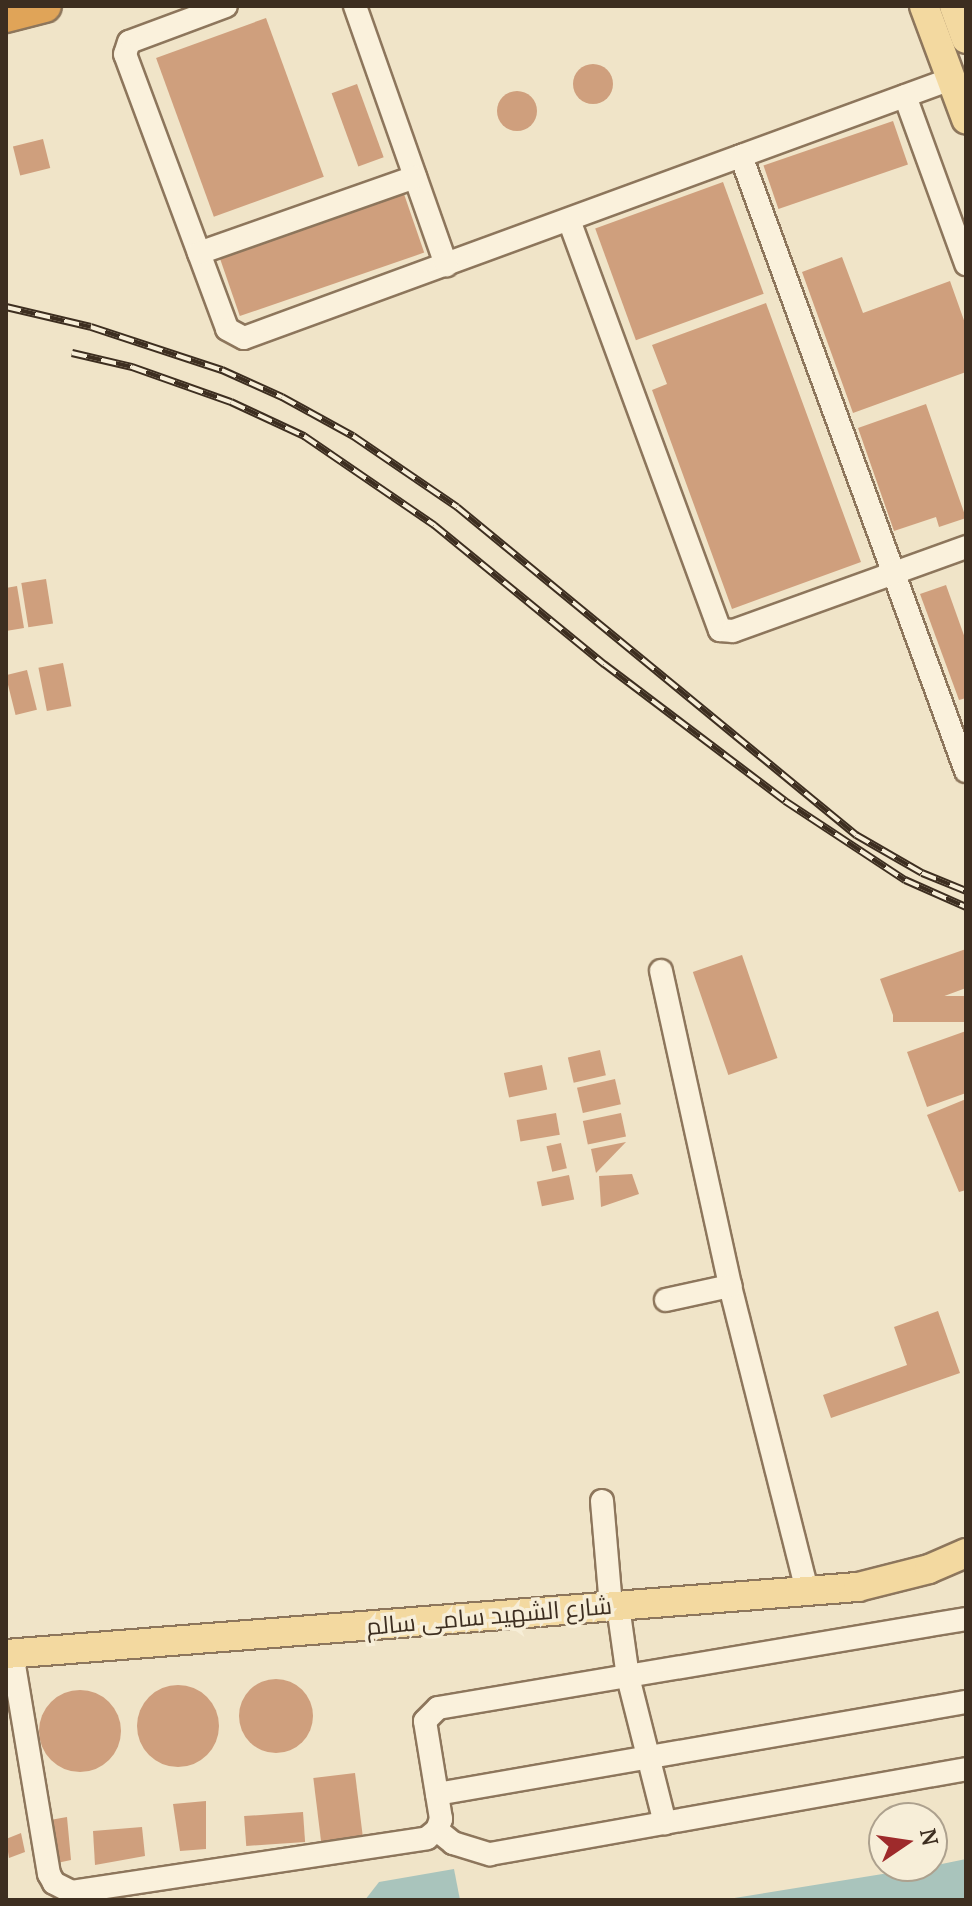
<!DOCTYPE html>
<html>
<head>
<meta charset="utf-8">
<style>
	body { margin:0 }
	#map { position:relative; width:972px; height:1906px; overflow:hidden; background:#f0e4c8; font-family:"PT Serif",Cairo,serif }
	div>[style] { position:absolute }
	.water>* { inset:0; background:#a9c4bc }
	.building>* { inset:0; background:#cf9f7d; transform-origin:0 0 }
	.round { border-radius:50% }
	.roads { filter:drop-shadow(2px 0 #8d765c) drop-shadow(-2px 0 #8d765c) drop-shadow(0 2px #8d765c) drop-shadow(0 -2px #8d765c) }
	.minor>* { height:22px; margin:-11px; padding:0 11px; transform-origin:11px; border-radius:11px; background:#faf1dc }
	.major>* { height:28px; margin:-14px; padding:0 14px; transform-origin:14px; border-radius:14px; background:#f3d9a0 }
	.highway>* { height:32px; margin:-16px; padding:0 16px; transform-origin:16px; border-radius:16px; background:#e0a458 }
	.rail>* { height:8px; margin-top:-4px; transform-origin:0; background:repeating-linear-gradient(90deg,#f7eed8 0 15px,#3d2e20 0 30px); box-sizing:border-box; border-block:2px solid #3d2e20 }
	span { translate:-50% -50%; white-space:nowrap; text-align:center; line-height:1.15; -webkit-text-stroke:7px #f7eed8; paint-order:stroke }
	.street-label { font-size:24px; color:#3d2e20 }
	.frame { position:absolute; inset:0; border:8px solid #3d2e20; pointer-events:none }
	.north { position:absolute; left:868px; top:1802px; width:80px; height:80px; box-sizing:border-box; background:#f7eed8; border:2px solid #ada18e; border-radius:50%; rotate:77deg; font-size:22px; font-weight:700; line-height:32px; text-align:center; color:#3d2e20 }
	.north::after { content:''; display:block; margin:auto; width:28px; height:36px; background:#9e2a2b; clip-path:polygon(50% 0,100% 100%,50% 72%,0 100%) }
</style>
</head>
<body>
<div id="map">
	<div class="water">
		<div style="clip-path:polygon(966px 1859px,966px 1900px,722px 1900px,932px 1866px)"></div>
		<div style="clip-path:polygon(454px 1869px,460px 1900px,365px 1900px,379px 1882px)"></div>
	</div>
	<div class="building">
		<div style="left:266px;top:18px;width:169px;height:117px;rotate:70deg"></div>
		<div class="round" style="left:573px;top:64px;width:40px;height:40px"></div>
		<div style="left:357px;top:84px;width:78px;height:27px;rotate:70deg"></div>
		<div class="round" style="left:497px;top:91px;width:40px;height:40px"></div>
		<div style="left:893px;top:121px;width:46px;height:137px;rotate:71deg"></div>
		<div style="left:43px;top:139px;width:30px;height:31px;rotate:76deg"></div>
		<div style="left:723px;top:182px;width:119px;height:136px;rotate:70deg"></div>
		<div style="left:404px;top:194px;width:62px;height:195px;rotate:71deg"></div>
		<div style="clip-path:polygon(842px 257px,863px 313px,950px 281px,966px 326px,966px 372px,853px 413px,802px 272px)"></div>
		<div style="clip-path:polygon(766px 303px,861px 562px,732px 609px,652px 390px,667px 384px,652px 345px)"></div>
		<div style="clip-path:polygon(926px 404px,966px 518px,939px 527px,936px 517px,894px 531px,858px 428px)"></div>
		<div style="left:46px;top:579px;width:45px;height:25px;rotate:81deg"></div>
		<div style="clip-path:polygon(946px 585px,966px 641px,966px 698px,959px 700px,920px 594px)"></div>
		<div style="clip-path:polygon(17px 586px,24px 628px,6px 631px,6px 588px)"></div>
		<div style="left:63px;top:663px;width:44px;height:25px;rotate:79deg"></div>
		<div style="left:27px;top:670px;width:41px;height:22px;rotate:76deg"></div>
		<div style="clip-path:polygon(966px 949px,966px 988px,893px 1015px,880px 979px)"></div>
		<div style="left:742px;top:955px;width:109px;height:52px;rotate:71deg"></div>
		<div style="left:966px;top:996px;width:26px;height:73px;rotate:90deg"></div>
		<div style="clip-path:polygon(966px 1031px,966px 1093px,927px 1107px,907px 1052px)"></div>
		<div style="left:600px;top:1050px;width:26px;height:33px;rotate:77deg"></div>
		<div style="left:542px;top:1065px;width:25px;height:39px;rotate:78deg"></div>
		<div style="left:615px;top:1079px;width:26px;height:39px;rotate:77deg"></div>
		<div style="clip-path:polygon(966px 1099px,966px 1190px,959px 1192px,927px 1115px)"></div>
		<div style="left:556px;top:1113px;width:22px;height:40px;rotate:80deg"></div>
		<div style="left:621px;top:1113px;width:24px;height:39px;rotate:78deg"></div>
		<div style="clip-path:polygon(626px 1142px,596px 1173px,591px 1149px)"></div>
		<div style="left:561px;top:1143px;width:26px;height:15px;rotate:77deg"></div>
		<div style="clip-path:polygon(632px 1174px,639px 1194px,601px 1207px,599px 1176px)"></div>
		<div style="left:569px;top:1175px;width:25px;height:33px;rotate:78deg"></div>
		<div style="clip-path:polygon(938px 1311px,960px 1373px,831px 1418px,823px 1395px,907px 1365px,894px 1327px)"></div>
		<div class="round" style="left:239px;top:1679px;width:74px;height:74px"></div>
		<div class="round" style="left:137px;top:1685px;width:82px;height:82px"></div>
		<div class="round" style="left:39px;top:1690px;width:82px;height:82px"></div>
		<div style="left:355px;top:1773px;width:64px;height:42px;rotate:83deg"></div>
		<div style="clip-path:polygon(206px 1801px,206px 1849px,180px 1851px,173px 1804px)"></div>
		<div style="left:303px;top:1812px;width:30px;height:59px;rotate:86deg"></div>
		<div style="clip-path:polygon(67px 1817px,71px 1860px,57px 1863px,50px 1820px)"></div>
		<div style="clip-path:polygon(142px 1827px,145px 1856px,95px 1865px,93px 1831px)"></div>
		<div style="clip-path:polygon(21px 1833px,25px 1852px,9px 1858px,6px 1839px)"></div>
	</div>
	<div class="roads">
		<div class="minor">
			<div style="left:226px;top:6px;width:103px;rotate:159.6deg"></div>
			<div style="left:129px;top:42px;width:13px;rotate:108deg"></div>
			<div style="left:125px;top:54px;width:293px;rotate:69.6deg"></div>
			<div style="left:227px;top:329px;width:19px;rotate:28deg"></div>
			<div style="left:244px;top:338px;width:753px;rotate:-20.12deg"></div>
			<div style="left:355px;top:6px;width:275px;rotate:70.6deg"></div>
			<div style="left:905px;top:96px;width:179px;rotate:70deg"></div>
			<div style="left:741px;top:156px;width:655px;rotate:69.9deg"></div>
			<div style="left:569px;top:220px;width:437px;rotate:69.8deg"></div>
			<div style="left:720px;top:630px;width:13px;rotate:4deg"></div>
			<div style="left:733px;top:631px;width:248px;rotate:-19.8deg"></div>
			<div style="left:199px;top:253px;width:229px;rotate:-19.4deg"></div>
			<div style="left:661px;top:971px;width:322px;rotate:77.6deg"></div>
			<div style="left:730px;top:1286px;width:315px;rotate:75.8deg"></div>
			<div style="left:666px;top:1300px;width:66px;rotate:-12.3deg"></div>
			<div style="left:602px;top:1501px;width:105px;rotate:85.1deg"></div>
			<div style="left:618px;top:1606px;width:72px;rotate:82deg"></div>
			<div style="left:628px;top:1677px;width:151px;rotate:75.8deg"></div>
			<div style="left:12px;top:1653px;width:224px;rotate:80.5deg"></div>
			<div style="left:49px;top:1874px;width:10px;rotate:61deg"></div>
			<div style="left:54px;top:1883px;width:20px;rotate:27deg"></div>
			<div style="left:72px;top:1892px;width:359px;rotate:-8.6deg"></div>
			<div style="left:427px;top:1838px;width:13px;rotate:-39deg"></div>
			<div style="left:437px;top:1830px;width:12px;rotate:-70deg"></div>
			<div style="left:441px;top:1819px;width:99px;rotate:-99.3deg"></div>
			<div style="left:425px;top:1721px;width:18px;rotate:-45deg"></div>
			<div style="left:438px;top:1708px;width:535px;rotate:-9.57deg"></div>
			<div style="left:437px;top:1794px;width:537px;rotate:-9.87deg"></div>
			<div style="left:437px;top:1830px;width:21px;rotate:39deg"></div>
			<div style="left:453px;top:1843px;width:39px;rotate:17deg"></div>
			<div style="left:490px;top:1854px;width:484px;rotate:-10.1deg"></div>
		</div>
		<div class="major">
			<div style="left:924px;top:6px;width:121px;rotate:69.6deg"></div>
			<div style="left:954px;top:6px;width:35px;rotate:70deg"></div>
			<div style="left:6px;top:1654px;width:855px;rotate:-4.5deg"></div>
			<div style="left:858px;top:1587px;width:73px;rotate:-14.2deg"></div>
			<div style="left:929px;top:1569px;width:40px;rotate:-23.4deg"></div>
		</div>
		<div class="highway">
			<div style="left:6px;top:16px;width:40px;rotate:-14.4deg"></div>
		</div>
	</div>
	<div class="rail">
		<div style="left:6px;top:307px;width:87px;rotate:13.2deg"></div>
		<div style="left:91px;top:327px;width:138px;rotate:18.2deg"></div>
		<div style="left:222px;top:370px;width:66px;rotate:24.2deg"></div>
		<div style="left:282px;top:397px;width:81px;rotate:28.8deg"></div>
		<div style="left:353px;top:436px;width:126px;rotate:34.3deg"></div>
		<div style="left:457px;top:507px;width:517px;rotate:39.42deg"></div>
		<div style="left:856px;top:835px;width:76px;rotate:29.9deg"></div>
		<div style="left:922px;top:873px;width:48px;rotate:22.2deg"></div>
		<div style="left:72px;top:353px;width:62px;rotate:13.1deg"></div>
		<div style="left:132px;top:367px;width:105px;rotate:19.5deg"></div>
		<div style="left:231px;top:402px;width:81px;rotate:25deg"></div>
		<div style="left:304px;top:436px;width:158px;rotate:34.4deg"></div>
		<div style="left:434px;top:525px;width:220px;rotate:39.3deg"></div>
		<div style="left:604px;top:664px;width:227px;rotate:37.1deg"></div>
		<div style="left:785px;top:801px;width:144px;rotate:33.4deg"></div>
		<div style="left:905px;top:880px;width:67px;rotate:23.9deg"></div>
	</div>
	<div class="street-label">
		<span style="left:489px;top:1616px;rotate:-5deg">شارع الشهيد سامى سالم</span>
	</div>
	<div class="frame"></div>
	<div class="north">N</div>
</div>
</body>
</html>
